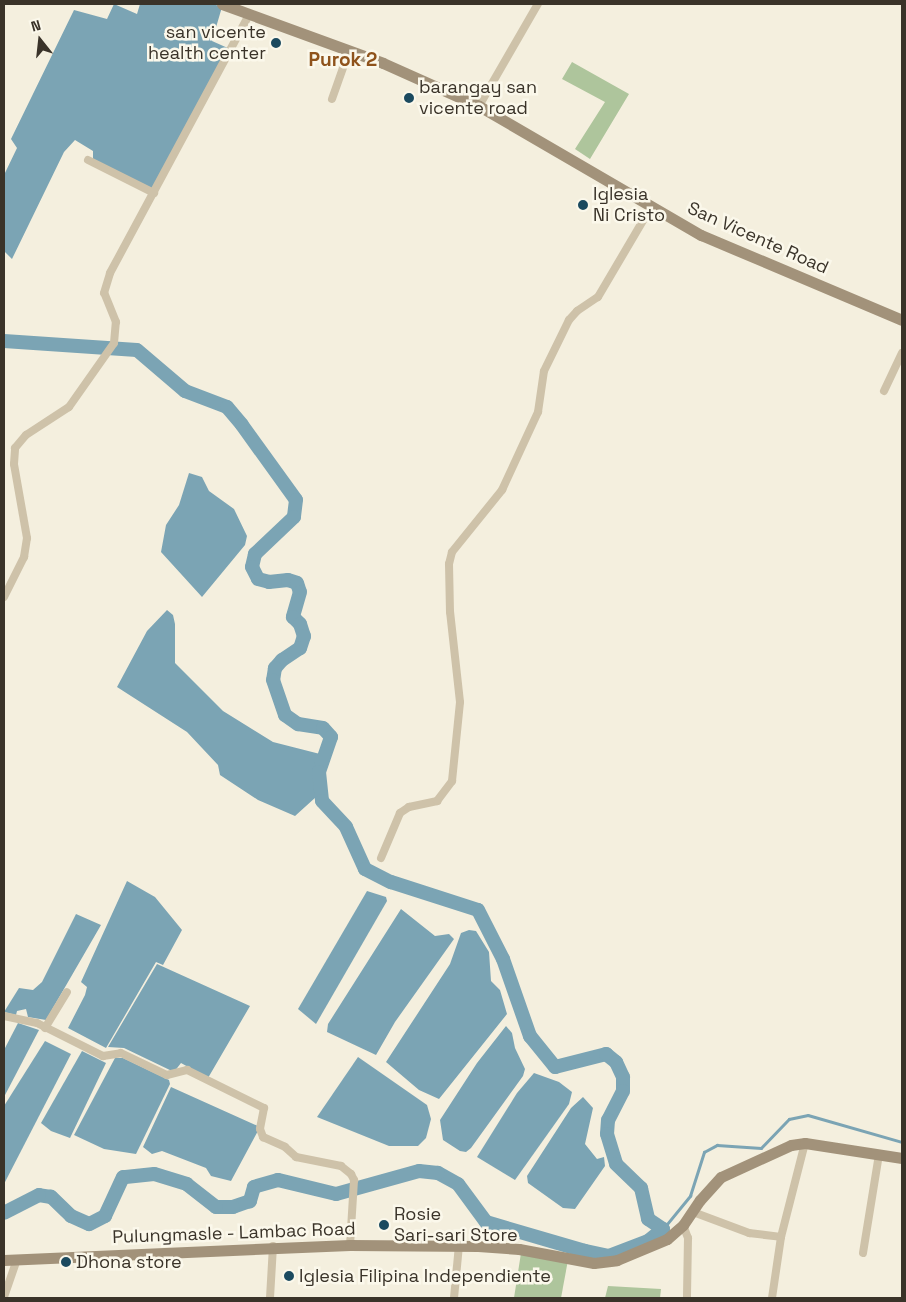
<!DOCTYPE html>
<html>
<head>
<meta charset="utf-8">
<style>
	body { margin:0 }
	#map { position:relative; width:906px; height:1302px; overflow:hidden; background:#f4efde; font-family:"Space Grotesk",sans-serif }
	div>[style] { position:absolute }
	.green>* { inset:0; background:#aec59c }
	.water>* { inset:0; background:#7ba4b4 }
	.stream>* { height:2.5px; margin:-1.25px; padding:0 1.25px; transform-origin:1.25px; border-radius:1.25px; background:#7ba4b4 }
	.river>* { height:14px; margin:-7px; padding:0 7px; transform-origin:7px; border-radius:7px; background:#7ba4b4 }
	.street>* { height:8px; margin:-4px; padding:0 4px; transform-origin:4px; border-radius:4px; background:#cec2a9 }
	.secondary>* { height:11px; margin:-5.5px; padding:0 5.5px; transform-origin:5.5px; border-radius:5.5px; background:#a2927a }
	.dots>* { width:14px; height:14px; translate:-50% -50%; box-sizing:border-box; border:2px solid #fbf8eb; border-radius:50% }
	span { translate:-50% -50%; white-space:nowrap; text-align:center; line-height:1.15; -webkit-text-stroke:5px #fbf8eb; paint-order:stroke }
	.poi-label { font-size:18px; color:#3a3329 }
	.right { translate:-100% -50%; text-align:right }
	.left { translate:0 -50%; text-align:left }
	.street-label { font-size:18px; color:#3a3329 }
	.neighbourhood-label { font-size:19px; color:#8f531c; font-weight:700 }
	.frame { position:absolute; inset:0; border:5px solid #3a3329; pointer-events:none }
	.north { position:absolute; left:15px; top:15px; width:50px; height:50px; -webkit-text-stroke:4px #fbf8eb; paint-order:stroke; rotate:344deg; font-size:14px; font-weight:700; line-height:20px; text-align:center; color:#3a3329 }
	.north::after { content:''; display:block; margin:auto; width:18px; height:22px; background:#3a3329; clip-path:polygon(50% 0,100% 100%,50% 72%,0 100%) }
</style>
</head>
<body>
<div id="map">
	<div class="green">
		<div style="clip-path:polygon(572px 62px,629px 94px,590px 159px,575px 149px,605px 102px,562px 79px)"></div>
		<div style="clip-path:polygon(521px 1253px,568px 1260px,561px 1298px,514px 1298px)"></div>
		<div style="clip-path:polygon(608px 1286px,661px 1289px,660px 1298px,605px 1298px)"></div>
	</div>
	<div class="water">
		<div style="clip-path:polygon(114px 4px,137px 14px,140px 4px,213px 4px,222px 7px,212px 41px,230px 49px,154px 190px,93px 159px,93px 151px,75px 140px,64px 152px,12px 259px,4px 251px,4px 175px,17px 148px,11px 139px,74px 10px,107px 19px)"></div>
		<div style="clip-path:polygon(189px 473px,202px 477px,209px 491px,234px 509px,247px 536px,245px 545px,202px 597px,161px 552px,166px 525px,179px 505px)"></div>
		<div style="clip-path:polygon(167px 610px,173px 615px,175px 624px,175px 663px,223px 711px,273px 742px,320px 754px,315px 782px,316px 797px,295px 816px,258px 800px,220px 775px,218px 765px,187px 732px,117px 687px,147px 631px)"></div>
		<div style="clip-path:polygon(127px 881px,155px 897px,182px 930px,163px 965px,156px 962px,106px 1048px,68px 1028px,85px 995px,87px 987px,81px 982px)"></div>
		<div style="clip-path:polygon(367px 891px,386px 897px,387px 901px,316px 1024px,298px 1009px)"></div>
		<div style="clip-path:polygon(401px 909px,435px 936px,449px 934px,454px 939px,395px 1022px,376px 1055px,327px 1032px,328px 1024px)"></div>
		<div style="clip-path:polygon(76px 914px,101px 925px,46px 1020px,28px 1017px,26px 1009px,17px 1011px,16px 1015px,4px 1012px,19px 988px,33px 990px,42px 982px)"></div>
		<div style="clip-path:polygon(469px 930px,476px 931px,489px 952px,491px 981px,500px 990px,507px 1014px,439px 1099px,419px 1090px,386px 1062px,450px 964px,461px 933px)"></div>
		<div style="clip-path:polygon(157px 964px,250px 1006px,208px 1078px,181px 1063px,174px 1072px,124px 1048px,108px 1047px)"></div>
		<div style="clip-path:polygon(18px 1023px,39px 1030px,4px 1097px,4px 1050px)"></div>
		<div style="clip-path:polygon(506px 1026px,512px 1033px,515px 1048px,525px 1069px,523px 1076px,471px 1148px,466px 1152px,460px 1151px,443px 1140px,440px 1120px,477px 1063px)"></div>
		<div style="clip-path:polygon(45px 1041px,71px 1054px,4px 1184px,4px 1106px)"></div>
		<div style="clip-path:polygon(82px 1051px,106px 1063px,70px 1138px,51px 1131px,41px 1123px)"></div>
		<div style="clip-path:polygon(358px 1057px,427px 1105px,431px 1119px,426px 1138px,418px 1146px,389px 1146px,317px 1117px)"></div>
		<div style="clip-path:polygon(115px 1058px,123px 1058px,169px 1080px,170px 1084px,136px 1154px,104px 1149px,74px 1135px)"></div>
		<div style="clip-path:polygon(534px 1073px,559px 1082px,572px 1092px,569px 1104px,515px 1180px,477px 1157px,517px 1093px)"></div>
		<div style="clip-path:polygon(171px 1087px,260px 1127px,231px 1181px,211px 1176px,206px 1168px,162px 1151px,152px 1154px,143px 1147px)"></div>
		<div style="clip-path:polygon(583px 1097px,593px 1108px,585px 1144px,597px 1159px,604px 1157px,605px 1166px,575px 1209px,563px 1208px,528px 1183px,527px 1176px,571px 1108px)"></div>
	</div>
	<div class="stream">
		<div style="left:663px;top:1229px;width:43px;rotate:-50.7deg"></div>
		<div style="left:690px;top:1196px;width:46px;rotate:-72.3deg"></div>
		<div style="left:704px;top:1152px;width:15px;rotate:-28deg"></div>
		<div style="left:717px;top:1145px;width:44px;rotate:3.9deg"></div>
		<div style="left:761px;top:1148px;width:40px;rotate:-46deg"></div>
		<div style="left:789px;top:1119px;width:19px;rotate:-12deg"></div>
		<div style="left:808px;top:1115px;width:98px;rotate:16deg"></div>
	</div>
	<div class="river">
		<div style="left:4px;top:341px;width:133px;rotate:3.9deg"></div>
		<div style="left:137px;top:350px;width:63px;rotate:40.5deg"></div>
		<div style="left:185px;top:391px;width:45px;rotate:20.9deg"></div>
		<div style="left:227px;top:407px;width:23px;rotate:50deg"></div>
		<div style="left:242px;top:425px;width:92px;rotate:54.2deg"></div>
		<div style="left:296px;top:500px;width:17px;rotate:97deg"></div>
		<div style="left:294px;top:517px;width:54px;rotate:136.5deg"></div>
		<div style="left:255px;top:554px;width:13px;rotate:103deg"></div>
		<div style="left:252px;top:567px;width:13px;rotate:63deg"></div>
		<div style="left:258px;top:579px;width:11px;rotate:15deg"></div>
		<div style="left:269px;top:582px;width:19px;rotate:-6deg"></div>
		<div style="left:288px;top:580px;width:9px;rotate:18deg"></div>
		<div style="left:297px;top:583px;width:9px;rotate:72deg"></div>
		<div style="left:300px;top:592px;width:26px;rotate:106deg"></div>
		<div style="left:293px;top:617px;width:10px;rotate:45deg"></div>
		<div style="left:300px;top:624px;width:13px;rotate:72deg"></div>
		<div style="left:304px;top:636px;width:13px;rotate:108deg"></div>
		<div style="left:300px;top:648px;width:22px;rotate:146deg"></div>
		<div style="left:282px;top:660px;width:11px;rotate:131deg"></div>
		<div style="left:275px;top:668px;width:12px;rotate:99deg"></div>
		<div style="left:273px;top:680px;width:37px;rotate:71deg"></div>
		<div style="left:285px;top:715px;width:16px;rotate:35deg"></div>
		<div style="left:298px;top:724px;width:25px;rotate:9deg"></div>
		<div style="left:323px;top:728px;width:12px;rotate:48deg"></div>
		<div style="left:331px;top:737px;width:37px;rotate:109deg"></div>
		<div style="left:319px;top:772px;width:29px;rotate:84deg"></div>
		<div style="left:322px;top:801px;width:35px;rotate:47deg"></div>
		<div style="left:346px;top:827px;width:46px;rotate:65.7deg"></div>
		<div style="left:365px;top:869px;width:29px;rotate:27deg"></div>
		<div style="left:391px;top:882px;width:91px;rotate:17.8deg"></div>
		<div style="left:478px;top:910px;width:55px;rotate:63deg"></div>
		<div style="left:503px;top:959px;width:82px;rotate:70.7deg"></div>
		<div style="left:530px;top:1036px;width:40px;rotate:51deg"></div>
		<div style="left:555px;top:1067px;width:53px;rotate:-14.3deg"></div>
		<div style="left:606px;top:1054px;width:13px;rotate:39deg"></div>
		<div style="left:616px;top:1062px;width:17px;rotate:65deg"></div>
		<div style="left:623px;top:1077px;width:14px;rotate:90deg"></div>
		<div style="left:623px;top:1091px;width:33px;rotate:117deg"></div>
		<div style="left:608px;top:1120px;width:14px;rotate:94deg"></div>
		<div style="left:607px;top:1134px;width:31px;rotate:73deg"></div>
		<div style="left:616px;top:1164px;width:35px;rotate:44deg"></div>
		<div style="left:641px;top:1188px;width:32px;rotate:77deg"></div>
		<div style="left:648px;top:1219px;width:18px;rotate:34deg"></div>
		<div style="left:663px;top:1229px;width:19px;rotate:141deg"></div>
		<div style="left:648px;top:1241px;width:42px;rotate:159deg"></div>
		<div style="left:609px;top:1256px;width:25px;rotate:-168deg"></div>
		<div style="left:585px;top:1251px;width:103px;rotate:-163.7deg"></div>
		<div style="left:486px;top:1222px;width:47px;rotate:-126.4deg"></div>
		<div style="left:458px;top:1184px;width:23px;rotate:-151deg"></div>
		<div style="left:438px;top:1173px;width:19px;rotate:-174deg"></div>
		<div style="left:419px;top:1171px;width:86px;rotate:164.5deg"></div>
		<div style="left:336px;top:1194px;width:60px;rotate:-166.4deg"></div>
		<div style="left:278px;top:1180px;width:25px;rotate:164deg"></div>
		<div style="left:254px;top:1187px;width:15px;rotate:106deg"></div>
		<div style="left:250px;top:1201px;width:18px;rotate:161deg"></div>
		<div style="left:233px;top:1207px;width:17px;rotate:180deg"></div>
		<div style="left:216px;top:1207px;width:37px;rotate:-142deg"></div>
		<div style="left:187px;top:1184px;width:34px;rotate:-163deg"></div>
		<div style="left:154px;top:1174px;width:31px;rotate:174deg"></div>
		<div style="left:123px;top:1177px;width:43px;rotate:114.8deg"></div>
		<div style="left:105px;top:1216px;width:18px;rotate:153deg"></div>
		<div style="left:89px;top:1224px;width:20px;rotate:-156deg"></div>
		<div style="left:71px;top:1216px;width:28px;rotate:-136deg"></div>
		<div style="left:51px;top:1197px;width:12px;rotate:-171deg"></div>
		<div style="left:39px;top:1195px;width:39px;rotate:153deg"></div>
	</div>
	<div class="street">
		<div style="left:332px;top:99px;width:51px;rotate:-70.5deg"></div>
		<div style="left:479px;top:106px;width:118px;rotate:-60deg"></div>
		<div style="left:88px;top:160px;width:74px;rotate:26.6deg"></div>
		<div style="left:884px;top:391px;width:42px;rotate:-64.7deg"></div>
		<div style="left:4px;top:597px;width:45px;rotate:-63.4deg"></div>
		<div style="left:24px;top:557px;width:19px;rotate:-81deg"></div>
		<div style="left:27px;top:538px;width:75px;rotate:-100deg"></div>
		<div style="left:14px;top:464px;width:16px;rotate:-86deg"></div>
		<div style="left:15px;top:448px;width:17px;rotate:-50deg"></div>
		<div style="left:26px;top:435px;width:51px;rotate:-33.1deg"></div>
		<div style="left:69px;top:407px;width:78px;rotate:-54.9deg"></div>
		<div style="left:114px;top:343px;width:21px;rotate:-85deg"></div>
		<div style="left:116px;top:322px;width:31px;rotate:-112deg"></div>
		<div style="left:104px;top:293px;width:21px;rotate:-73deg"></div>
		<div style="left:110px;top:273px;width:293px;rotate:-61.7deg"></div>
		<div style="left:381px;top:858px;width:49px;rotate:-67.1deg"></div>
		<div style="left:400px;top:813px;width:11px;rotate:-34deg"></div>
		<div style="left:409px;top:807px;width:29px;rotate:-12deg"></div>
		<div style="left:437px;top:801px;width:25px;rotate:-53deg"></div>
		<div style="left:452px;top:781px;width:79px;rotate:-84.2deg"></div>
		<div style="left:460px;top:702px;width:91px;rotate:-96.3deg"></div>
		<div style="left:450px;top:612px;width:48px;rotate:-91.2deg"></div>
		<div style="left:449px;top:564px;width:12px;rotate:-76deg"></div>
		<div style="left:452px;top:552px;width:80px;rotate:-51.1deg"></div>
		<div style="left:502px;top:490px;width:86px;rotate:-65.2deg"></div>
		<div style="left:538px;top:412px;width:41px;rotate:-81.7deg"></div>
		<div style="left:544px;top:371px;width:57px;rotate:-63.9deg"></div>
		<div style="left:569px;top:320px;width:12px;rotate:-48deg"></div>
		<div style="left:577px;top:311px;width:25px;rotate:-34deg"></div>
		<div style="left:598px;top:297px;width:104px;rotate:-59.5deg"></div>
		<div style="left:4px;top:1016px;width:34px;rotate:12deg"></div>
		<div style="left:37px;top:1023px;width:74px;rotate:26.6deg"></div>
		<div style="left:103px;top:1056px;width:18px;rotate:-9deg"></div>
		<div style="left:121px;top:1053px;width:51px;rotate:25.6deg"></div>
		<div style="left:167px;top:1075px;width:21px;rotate:-14deg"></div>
		<div style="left:187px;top:1070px;width:86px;rotate:26.3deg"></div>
		<div style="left:264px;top:1108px;width:21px;rotate:101deg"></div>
		<div style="left:260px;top:1129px;width:9px;rotate:69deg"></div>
		<div style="left:263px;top:1137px;width:24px;rotate:24deg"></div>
		<div style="left:285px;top:1147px;width:15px;rotate:42deg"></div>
		<div style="left:296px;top:1157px;width:46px;rotate:11.3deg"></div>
		<div style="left:341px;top:1166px;width:13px;rotate:39deg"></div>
		<div style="left:351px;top:1174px;width:7px;rotate:63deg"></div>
		<div style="left:354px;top:1180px;width:65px;rotate:93.5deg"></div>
		<div style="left:45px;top:1028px;width:42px;rotate:-58.6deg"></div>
		<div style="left:693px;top:1212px;width:60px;rotate:20.6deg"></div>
		<div style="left:749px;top:1233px;width:32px;rotate:7deg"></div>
		<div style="left:683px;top:1225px;width:14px;rotate:69deg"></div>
		<div style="left:688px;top:1238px;width:60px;rotate:91deg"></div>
		<div style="left:863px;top:1253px;width:100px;rotate:-80.8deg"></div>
		<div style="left:4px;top:1297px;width:39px;rotate:-71deg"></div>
		<div style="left:270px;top:1298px;width:52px;rotate:-86.7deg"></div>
		<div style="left:454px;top:1298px;width:53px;rotate:-84.6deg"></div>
		<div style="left:772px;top:1298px;width:62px;rotate:-81.6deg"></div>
		<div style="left:781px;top:1237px;width:97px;rotate:-75.7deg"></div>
	</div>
	<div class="secondary">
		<div style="left:222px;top:4px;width:171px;rotate:20.1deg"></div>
		<div style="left:383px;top:63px;width:105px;rotate:24.1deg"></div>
		<div style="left:479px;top:106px;width:257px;rotate:30.2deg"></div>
		<div style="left:701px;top:235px;width:218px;rotate:22.9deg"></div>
		<div style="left:4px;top:1260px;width:346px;rotate:-2.5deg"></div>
		<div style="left:350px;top:1245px;width:128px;rotate:0.4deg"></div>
		<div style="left:478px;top:1246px;width:41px;rotate:4.2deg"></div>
		<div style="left:519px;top:1249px;width:76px;rotate:10.6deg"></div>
		<div style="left:594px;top:1263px;width:23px;rotate:-7deg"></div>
		<div style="left:617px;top:1260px;width:54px;rotate:-22.8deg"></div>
		<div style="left:667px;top:1239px;width:21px;rotate:-41deg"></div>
		<div style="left:683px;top:1225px;width:30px;rotate:-56deg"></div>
		<div style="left:700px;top:1200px;width:31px;rotate:-48deg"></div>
		<div style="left:721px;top:1177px;width:77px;rotate:-24.6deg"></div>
		<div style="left:791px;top:1145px;width:14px;rotate:-8deg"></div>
		<div style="left:805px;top:1143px;width:98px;rotate:8.8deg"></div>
	</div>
	<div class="dots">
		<div style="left:276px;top:43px;background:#1b4a5f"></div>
		<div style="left:409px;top:98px;background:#1b4a5f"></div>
		<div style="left:583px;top:205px;background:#1b4a5f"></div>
		<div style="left:384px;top:1225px;background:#1b4a5f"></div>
		<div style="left:66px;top:1262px;background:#1b4a5f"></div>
		<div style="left:289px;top:1276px;background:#1b4a5f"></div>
	</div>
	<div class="poi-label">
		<span class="right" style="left:266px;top:43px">san vicente<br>health center</span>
		<span class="left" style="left:419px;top:98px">barangay san<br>vicente road</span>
		<span class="left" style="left:593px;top:205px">Iglesia<br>Ni Cristo</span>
		<span class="left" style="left:394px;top:1225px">Rosie<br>Sari-sari Store</span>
		<span class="left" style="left:76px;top:1262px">Dhona store</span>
		<span class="left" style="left:299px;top:1276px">Iglesia Filipina Independiente</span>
	</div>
	<div class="street-label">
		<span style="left:758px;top:238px;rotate:24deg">San Vicente Road</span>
		<span style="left:234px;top:1233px;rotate:-2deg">Pulungmasle - Lambac Road</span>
	</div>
	<div class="neighbourhood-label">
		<span style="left:343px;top:60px">Purok 2</span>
	</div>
	<div class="frame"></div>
	<div class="north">N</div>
</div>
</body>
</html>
